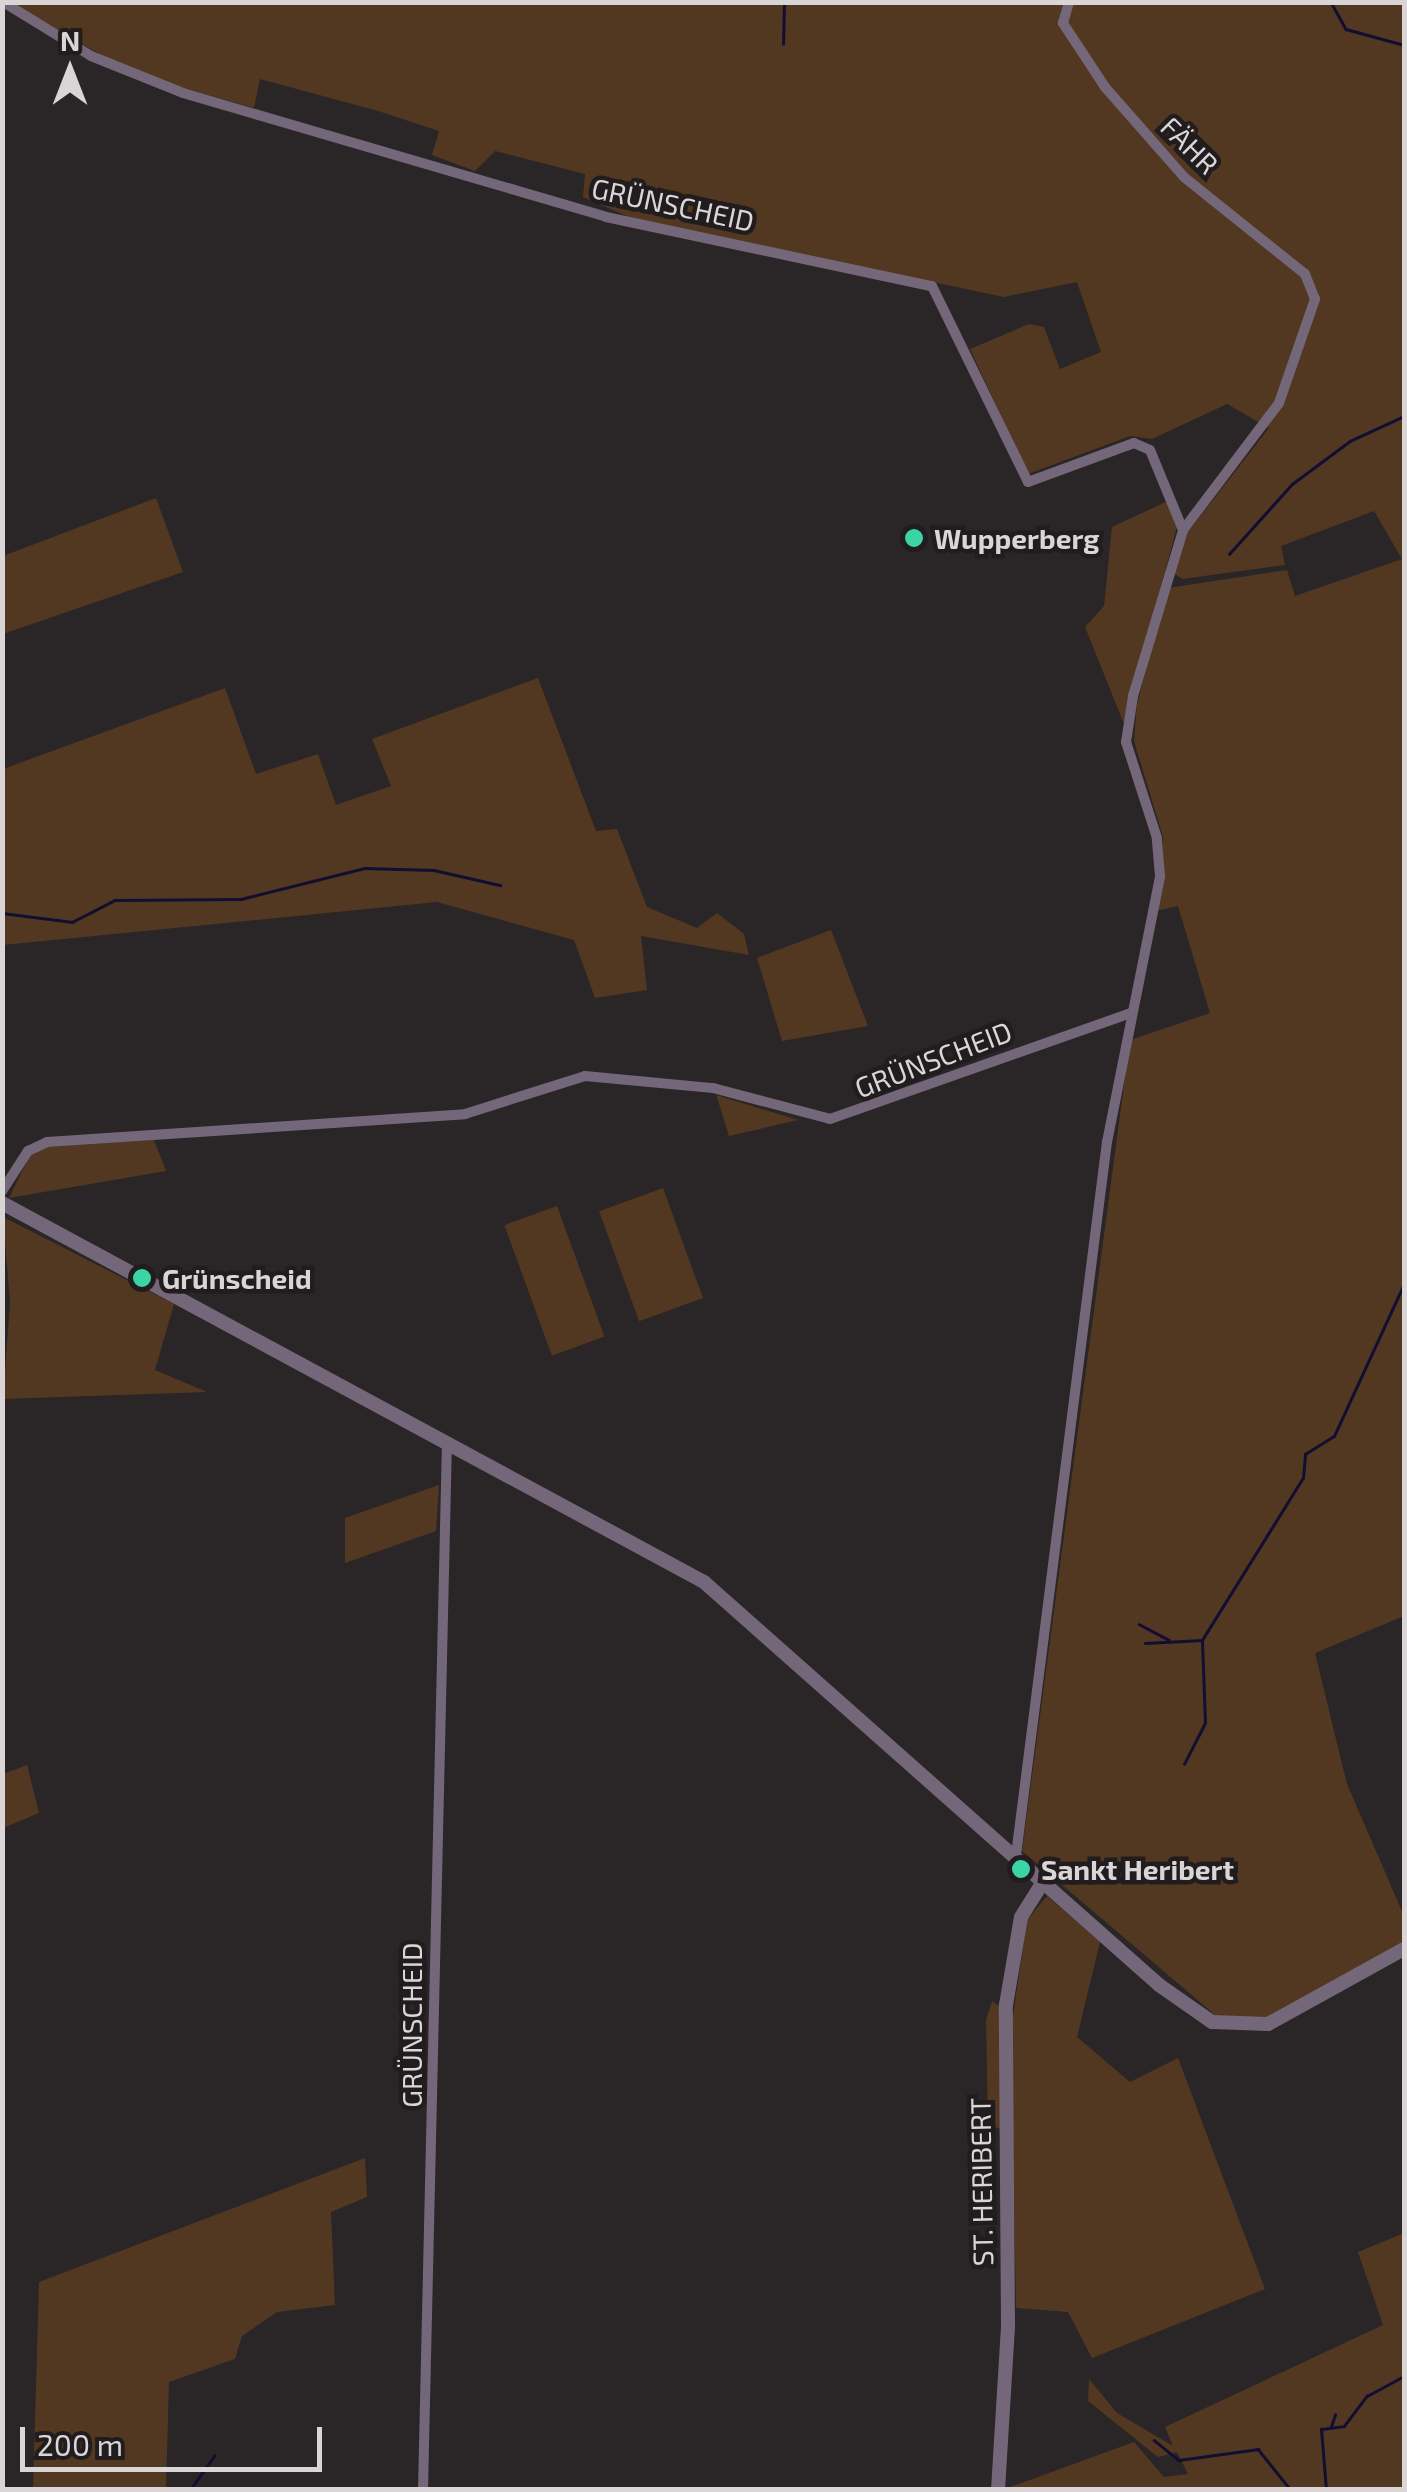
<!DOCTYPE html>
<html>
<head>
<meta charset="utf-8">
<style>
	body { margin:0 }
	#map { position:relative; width:1407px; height:2492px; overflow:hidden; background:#2a2527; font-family:"Exo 2",sans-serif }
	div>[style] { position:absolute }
	.green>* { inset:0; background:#523820; transform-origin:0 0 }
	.stream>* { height:2.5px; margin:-1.25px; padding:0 1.25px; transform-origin:1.25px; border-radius:1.25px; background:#120e32 }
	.minor>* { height:10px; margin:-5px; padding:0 5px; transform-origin:5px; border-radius:5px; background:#746779 }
	.tertiary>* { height:14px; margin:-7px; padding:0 7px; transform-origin:7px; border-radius:7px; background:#746779 }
	.dots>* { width:28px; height:28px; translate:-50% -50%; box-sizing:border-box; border:5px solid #211c1e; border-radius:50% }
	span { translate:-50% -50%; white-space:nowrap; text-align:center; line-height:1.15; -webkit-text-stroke:9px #211c1e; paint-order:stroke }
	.street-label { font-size:28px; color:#dad6d8 }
	.poi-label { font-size:28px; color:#dad6d8; font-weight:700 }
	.left { translate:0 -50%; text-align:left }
	.frame { position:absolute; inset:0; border:5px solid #dad6d8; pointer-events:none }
	.north { position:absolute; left:20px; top:20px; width:100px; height:100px; -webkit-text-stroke:8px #211c1e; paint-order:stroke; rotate:0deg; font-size:28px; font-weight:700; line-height:40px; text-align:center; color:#dad6d8 }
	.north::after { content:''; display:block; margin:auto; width:35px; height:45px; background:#dad6d8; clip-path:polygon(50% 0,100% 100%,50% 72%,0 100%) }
	.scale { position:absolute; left:20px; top:2427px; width:302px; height:45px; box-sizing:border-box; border:5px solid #dad6d8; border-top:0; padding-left:12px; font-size:30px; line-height:35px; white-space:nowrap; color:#dad6d8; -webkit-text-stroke:8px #211c1e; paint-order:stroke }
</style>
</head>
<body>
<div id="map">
	<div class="green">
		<div style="clip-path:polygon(12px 3px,1404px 3px,1404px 1616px,1315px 1653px,1347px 1784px,1404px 1916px,1404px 1942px,1275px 2017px,1220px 2019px,1022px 1851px,1130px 1040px,1210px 1013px,1178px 906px,1156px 911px,1163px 837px,1134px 741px,1137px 704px,1168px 588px,1287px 570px,1295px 596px,1402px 559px,1374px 511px,1281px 546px,1285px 565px,1182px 579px,1173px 573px,1188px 532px,1269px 428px,1227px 404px,1152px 439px,1130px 436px,1028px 474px,970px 349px,1029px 324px,1044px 327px,1060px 369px,1101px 352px,1077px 282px,1004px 297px,636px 220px,583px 197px,585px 174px,495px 151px,475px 171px,432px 155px,439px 131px,378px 111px,260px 79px,254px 108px,134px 74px)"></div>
		<div style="clip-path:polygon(156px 498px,183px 572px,3px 634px,3px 556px)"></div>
		<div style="clip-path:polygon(1168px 501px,1177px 527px,1124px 724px,1085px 627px,1104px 606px,1112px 527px)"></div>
		<div style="clip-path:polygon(538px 678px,596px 831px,617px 829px,647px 907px,697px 928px,717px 913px,744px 934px,749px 955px,641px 936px,647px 990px,595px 998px,574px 940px,437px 902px,3px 945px,3px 769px,225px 688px,256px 774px,318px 754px,336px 805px,391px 786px,372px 739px)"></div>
		<div style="clip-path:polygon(831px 930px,868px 1026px,782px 1041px,757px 958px)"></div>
		<div style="clip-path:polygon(716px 1094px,716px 1095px,798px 1120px,729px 1136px)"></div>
		<div style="clip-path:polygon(154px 1140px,166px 1171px,9px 1198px,30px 1155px,46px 1147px)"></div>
		<div style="left:663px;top:1188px;width:117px;height:68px;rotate:70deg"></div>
		<div style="left:557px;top:1206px;width:139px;height:56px;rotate:70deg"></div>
		<div style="clip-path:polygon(3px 1217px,174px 1304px,155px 1370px,207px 1392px,3px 1399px,10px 1302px)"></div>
		<div style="clip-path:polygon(439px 1485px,436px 1531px,345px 1563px,345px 1518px)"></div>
		<div style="clip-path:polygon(27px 1765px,39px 1813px,3px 1828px,3px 1774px)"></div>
		<div style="clip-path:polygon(1047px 1896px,1100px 1942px,1077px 2037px,1130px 2082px,1178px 2058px,1265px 2289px,1092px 2358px,1068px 2312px,1016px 2308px,1013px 2133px,988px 2125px,986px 2020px,992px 2001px,1013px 2016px,1027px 1920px)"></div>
		<div style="clip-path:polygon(365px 2158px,367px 2197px,331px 2212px,335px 2305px,277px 2312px,242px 2336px,235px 2359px,169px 2382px,166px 2489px,33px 2489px,39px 2282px)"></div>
		<div style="clip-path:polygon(1404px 2233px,1404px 2489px,1005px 2489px,1134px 2442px,1164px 2477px,1188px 2474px,1177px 2452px,1158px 2457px,1088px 2401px,1089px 2379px,1117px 2413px,1173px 2446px,1165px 2427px,1383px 2325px,1358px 2252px)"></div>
	</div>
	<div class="stream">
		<div style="left:1331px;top:2px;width:31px;rotate:61deg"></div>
		<div style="left:1346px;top:29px;width:60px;rotate:15.4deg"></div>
		<div style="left:328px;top:3px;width:1px;rotate:-90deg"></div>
		<div style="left:783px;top:44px;width:42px;rotate:-88.6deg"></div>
		<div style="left:1229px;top:554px;width:94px;rotate:-48deg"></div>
		<div style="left:1292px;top:484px;width:72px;rotate:-36.6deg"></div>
		<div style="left:1350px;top:441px;width:60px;rotate:-24.8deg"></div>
		<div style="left:2px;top:913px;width:71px;rotate:7.3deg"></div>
		<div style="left:72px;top:922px;width:48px;rotate:-27.1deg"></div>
		<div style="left:115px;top:900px;width:126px;rotate:-0.5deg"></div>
		<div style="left:241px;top:899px;width:127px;rotate:-14.1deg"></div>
		<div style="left:364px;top:868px;width:70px;rotate:1.6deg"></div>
		<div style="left:434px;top:870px;width:68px;rotate:12.8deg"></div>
		<div style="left:1139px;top:1624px;width:34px;rotate:28deg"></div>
		<div style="left:1145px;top:1643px;width:57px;rotate:-3deg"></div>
		<div style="left:1202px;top:1640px;width:191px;rotate:-58.1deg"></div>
		<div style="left:1303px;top:1478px;width:24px;rotate:-85deg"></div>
		<div style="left:1305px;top:1454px;width:34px;rotate:-32deg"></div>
		<div style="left:1334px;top:1436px;width:167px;rotate:-65.3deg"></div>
		<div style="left:1184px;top:1764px;width:46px;rotate:-62.9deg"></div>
		<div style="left:1205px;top:1723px;width:82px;rotate:-92.1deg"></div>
		<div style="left:1331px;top:2427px;width:13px;rotate:-72deg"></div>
		<div style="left:1154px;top:2440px;width:32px;rotate:39deg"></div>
		<div style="left:1179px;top:2460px;width:80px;rotate:-7.9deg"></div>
		<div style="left:1258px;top:2449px;width:53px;rotate:51.2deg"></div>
		<div style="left:190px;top:2490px;width:42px;rotate:-54.8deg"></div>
		<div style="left:1326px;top:2490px;width:61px;rotate:-94.7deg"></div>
		<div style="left:1321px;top:2429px;width:23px;rotate:-7deg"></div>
		<div style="left:1344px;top:2426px;width:38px;rotate:-53deg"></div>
		<div style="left:1367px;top:2396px;width:42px;rotate:-28.4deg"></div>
	</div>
	<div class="minor">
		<div style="left:3px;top:2px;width:103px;rotate:31.5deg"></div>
		<div style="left:91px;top:56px;width:99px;rotate:21.9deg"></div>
		<div style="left:183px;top:93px;width:441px;rotate:16.3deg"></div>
		<div style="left:606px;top:217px;width:333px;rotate:12deg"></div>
		<div style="left:932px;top:286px;width:218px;rotate:63.9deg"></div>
		<div style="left:1028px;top:482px;width:113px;rotate:-20.2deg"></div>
		<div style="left:1134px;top:443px;width:17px;rotate:24deg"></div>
		<div style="left:1150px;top:450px;width:87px;rotate:67.6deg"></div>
		<div style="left:2px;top:1191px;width:48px;rotate:-57deg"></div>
		<div style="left:28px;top:1151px;width:21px;rotate:-25deg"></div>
		<div style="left:47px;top:1142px;width:419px;rotate:-3.8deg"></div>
		<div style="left:465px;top:1114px;width:126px;rotate:-17.6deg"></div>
		<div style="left:585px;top:1076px;width:129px;rotate:5.4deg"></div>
		<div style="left:713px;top:1088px;width:121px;rotate:14.8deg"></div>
		<div style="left:830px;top:1119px;width:319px;rotate:-19.4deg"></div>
		<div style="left:1016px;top:1855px;width:719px;rotate:-82.73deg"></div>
		<div style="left:1107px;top:1142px;width:271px;rotate:-78.7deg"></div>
		<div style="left:1160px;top:876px;width:38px;rotate:-95deg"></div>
		<div style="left:1157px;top:838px;width:101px;rotate:-107.9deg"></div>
		<div style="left:1126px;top:742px;width:47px;rotate:-81.3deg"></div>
		<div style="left:1133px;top:696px;width:173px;rotate:-73.2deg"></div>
		<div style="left:1183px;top:530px;width:159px;rotate:-52.9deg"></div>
		<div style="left:1279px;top:403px;width:110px;rotate:-70.9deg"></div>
		<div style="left:1315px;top:299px;width:27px;rotate:-112deg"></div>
		<div style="left:1305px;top:274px;width:155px;rotate:-141.3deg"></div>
		<div style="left:1184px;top:177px;width:120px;rotate:-131.3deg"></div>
		<div style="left:1105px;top:87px;width:77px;rotate:-123.3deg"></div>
		<div style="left:1063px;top:23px;width:22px;rotate:-74deg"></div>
		<div style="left:423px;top:2490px;width:1049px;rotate:-88.69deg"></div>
	</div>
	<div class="tertiary">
		<div style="left:2px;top:1203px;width:798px;rotate:28.36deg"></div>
		<div style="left:704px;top:1582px;width:608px;rotate:41.53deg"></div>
		<div style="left:1159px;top:1985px;width:65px;rotate:34.9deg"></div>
		<div style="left:1212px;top:2022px;width:56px;rotate:2deg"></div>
		<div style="left:1268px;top:2024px;width:155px;rotate:-28.9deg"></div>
		<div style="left:998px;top:2490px;width:164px;rotate:-86.5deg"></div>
		<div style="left:1008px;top:2326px;width:321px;rotate:-90.4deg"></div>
		<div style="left:1006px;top:2005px;width:89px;rotate:-80.3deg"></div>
		<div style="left:1021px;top:1917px;width:41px;rotate:-57.8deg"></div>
	</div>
	<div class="dots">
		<div style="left:914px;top:538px;background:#3ad4a5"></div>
		<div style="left:142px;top:1278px;background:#3ad4a5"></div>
		<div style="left:1021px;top:1869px;background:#3ad4a5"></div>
	</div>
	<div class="street-label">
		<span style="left:1190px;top:145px;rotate:45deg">FÄHR</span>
		<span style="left:673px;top:204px;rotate:12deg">GRÜNSCHEID</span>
		<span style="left:933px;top:1059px;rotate:-21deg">GRÜNSCHEID</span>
		<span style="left:411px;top:2025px;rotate:-90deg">GRÜNSCHEID</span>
		<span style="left:981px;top:2182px;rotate:-91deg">ST. HERIBERT</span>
	</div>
	<div class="poi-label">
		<span class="left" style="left:934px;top:538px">Wupperberg</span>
		<span class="left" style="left:162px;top:1278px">Grünscheid</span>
		<span class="left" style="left:1041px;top:1869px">Sankt Heribert</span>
	</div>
	<div class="frame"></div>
	<div class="north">N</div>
	<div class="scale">200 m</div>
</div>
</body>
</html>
